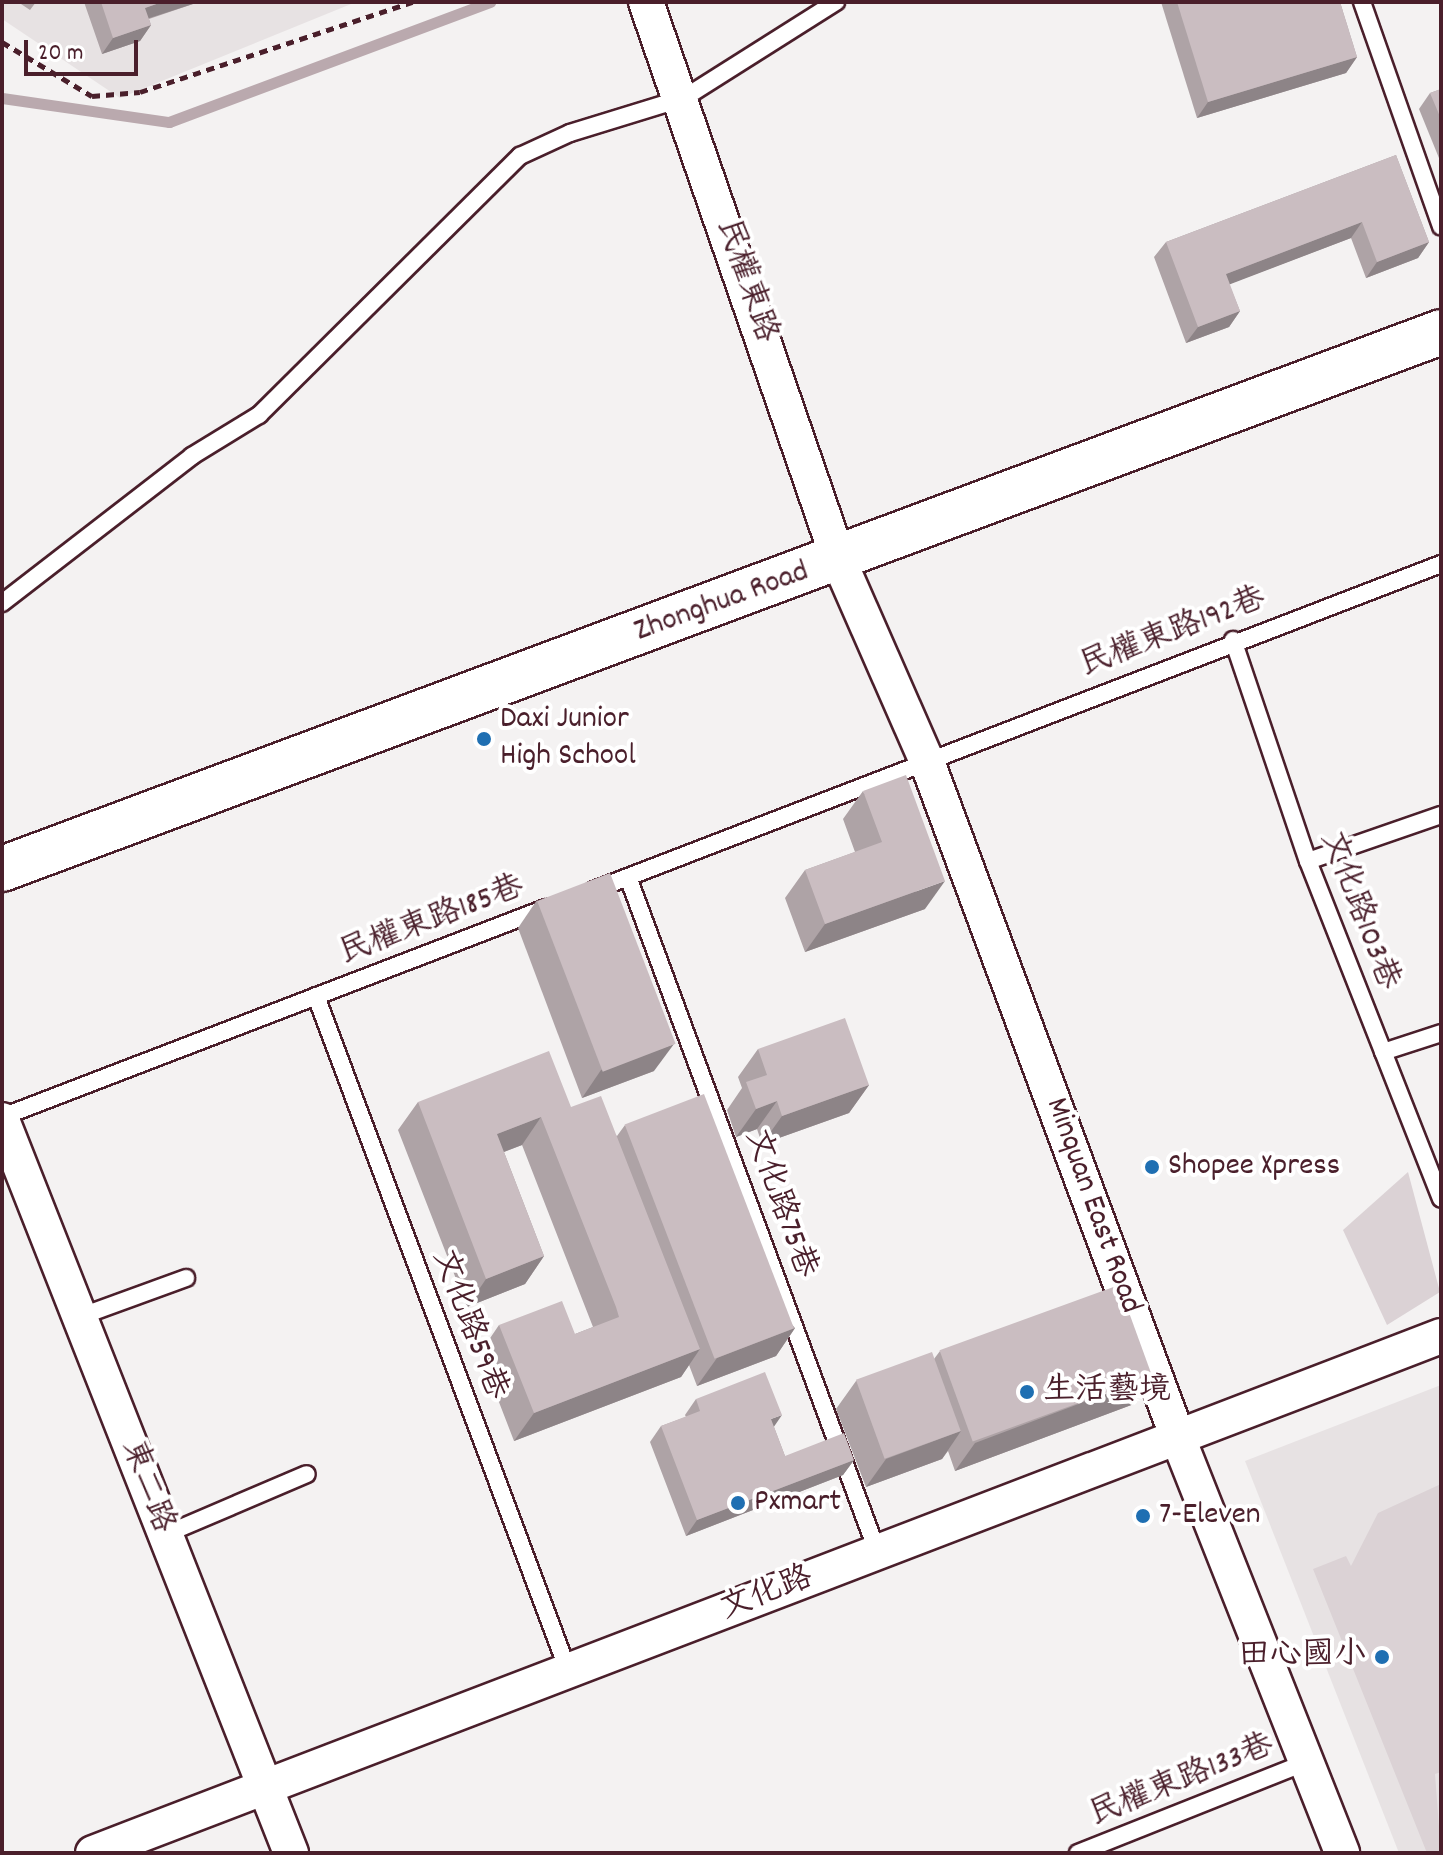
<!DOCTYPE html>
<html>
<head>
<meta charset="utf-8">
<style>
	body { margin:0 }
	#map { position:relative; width:1443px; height:1855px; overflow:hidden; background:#f4f2f2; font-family:Dekko,"LXGW WenKai TC",sans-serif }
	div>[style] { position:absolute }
	.built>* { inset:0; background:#e7e2e3 }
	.green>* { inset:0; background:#dbd2d5 }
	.stream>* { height:11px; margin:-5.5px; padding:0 5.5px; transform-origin:5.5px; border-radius:5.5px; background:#baa9ae }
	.path>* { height:5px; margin-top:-2.5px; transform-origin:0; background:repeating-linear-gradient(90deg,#4a1f2b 0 8px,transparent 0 14px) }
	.roads { filter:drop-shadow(2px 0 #4a1f2b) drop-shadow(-2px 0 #4a1f2b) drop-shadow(0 2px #4a1f2b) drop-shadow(0 -2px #4a1f2b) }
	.lane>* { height:16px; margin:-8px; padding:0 8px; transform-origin:8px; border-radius:8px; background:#fff }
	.street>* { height:34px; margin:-17px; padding:0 17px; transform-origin:17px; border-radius:17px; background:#fff }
	.secondary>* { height:44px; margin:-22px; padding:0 22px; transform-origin:22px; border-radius:22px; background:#fff }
	.wall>* { inset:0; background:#aea3a6 }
	.shaded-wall>* { inset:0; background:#8d8487 }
	.building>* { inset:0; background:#cabdc1; transform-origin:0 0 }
	.dots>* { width:22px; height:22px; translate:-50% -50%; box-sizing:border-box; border:4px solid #fff; border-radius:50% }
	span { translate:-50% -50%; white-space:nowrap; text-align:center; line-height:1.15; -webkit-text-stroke:8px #fff; paint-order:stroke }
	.street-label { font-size:32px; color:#4a1f2b }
	.poi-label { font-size:32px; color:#4a1f2b }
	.left { translate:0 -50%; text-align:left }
	.right { translate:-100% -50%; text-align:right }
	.frame { position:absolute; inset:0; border:4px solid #4a1f2b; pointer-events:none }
	.scale { position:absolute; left:24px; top:40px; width:114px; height:36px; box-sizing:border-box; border:4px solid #4a1f2b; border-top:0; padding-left:10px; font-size:24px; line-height:28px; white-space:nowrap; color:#4a1f2b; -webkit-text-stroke:6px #fff; paint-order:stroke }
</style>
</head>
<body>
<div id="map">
	<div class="built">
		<div style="clip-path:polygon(2px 2px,356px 2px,120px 98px,2px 19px)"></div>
		<div style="clip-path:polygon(1441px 1385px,1441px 1853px,1399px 1853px,1245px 1461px)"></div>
	</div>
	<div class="green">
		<div style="clip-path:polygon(1408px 1172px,1440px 1292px,1387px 1325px,1343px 1230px)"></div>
		<div style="clip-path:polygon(1441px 1484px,1441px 1772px,1435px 1774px,1441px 1853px,1427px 1853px,1313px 1569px,1346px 1556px,1351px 1566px,1378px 1513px)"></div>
	</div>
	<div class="stream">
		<div style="left:2px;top:98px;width:169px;rotate:8.2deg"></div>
		<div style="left:169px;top:122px;width:343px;rotate:-20.5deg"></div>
	</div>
	<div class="path">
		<div style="left:2px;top:42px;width:105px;rotate:31deg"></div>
		<div style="left:92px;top:96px;width:48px;rotate:-4.8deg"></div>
		<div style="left:140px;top:92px;width:287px;rotate:-18.3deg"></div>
	</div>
	<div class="roads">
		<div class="lane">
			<div style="left:1362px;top:2px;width:238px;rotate:70.6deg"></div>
			<div style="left:2px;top:603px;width:240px;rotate:-37.7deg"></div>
			<div style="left:192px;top:456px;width:79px;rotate:-31.5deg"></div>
			<div style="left:259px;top:415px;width:368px;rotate:-44.8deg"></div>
			<div style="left:520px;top:156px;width:55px;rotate:-24.7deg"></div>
			<div style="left:570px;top:133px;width:119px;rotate:-17.1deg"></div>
			<div style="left:684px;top:98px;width:180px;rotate:-32.3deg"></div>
			<div style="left:1233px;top:640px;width:233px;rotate:71.3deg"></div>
			<div style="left:1308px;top:861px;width:363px;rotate:68.5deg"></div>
			<div style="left:1308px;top:861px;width:141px;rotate:-19.1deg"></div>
			<div style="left:628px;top:877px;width:719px;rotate:69.72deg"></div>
			<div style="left:594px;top:890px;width:908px;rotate:-21.05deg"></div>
			<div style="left:316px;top:996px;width:723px;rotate:69.51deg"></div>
			<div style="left:1383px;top:1052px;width:61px;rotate:-18.1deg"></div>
			<div style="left:2px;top:1117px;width:583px;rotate:-21.02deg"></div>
			<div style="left:79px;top:1317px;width:114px;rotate:-20deg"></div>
			<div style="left:164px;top:1535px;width:155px;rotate:-23.1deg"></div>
			<div style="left:1078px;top:1853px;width:246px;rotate:-21.7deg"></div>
		</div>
		<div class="street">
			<div style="left:646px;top:2px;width:591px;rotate:70.95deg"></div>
			<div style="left:839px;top:561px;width:216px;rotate:66.3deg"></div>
			<div style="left:926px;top:759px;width:724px;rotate:69.64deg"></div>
			<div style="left:1178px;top:1438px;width:446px;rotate:68.4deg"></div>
			<div style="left:2px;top:1120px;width:788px;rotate:68.48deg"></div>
			<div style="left:93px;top:1853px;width:1444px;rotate:-20.98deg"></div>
		</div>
		<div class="secondary">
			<div style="left:2px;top:869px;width:1536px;rotate:-20.46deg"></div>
		</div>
	</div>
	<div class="wall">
		<div style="clip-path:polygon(18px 2px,36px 2px,30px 10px)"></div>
		<div style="clip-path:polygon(84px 2px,199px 2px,149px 19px,151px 25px,140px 41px,102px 54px)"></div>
		<div style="clip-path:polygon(1161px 2px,1340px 2px,1357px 57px,1346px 73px,1197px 118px)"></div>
		<div style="clip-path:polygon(1441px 89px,1441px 163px,1419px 109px,1430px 93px)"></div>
		<div style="clip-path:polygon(1396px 155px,1429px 242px,1418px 258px,1366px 278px,1351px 238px,1229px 284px,1240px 311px,1229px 327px,1186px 343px,1154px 257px,1166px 242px)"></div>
		<div style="clip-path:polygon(863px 791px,925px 909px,805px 952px,785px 898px,805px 870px,855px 852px,843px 819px)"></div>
		<div style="clip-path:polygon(537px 900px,654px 1071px,582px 1098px,518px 928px)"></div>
		<div style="clip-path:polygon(758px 1049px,869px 1085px,849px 1113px,762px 1144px,757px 1129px,736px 1137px,727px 1110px,742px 1088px,738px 1077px)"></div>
		<div style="clip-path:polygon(418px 1102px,571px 1107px,617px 1136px,625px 1125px,795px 1328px,776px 1356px,697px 1386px,689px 1365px,681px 1377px,514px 1441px,480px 1353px,499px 1325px,575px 1334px,593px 1327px,522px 1145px,504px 1152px,544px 1256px,525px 1284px,467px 1307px,398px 1130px)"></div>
		<div style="clip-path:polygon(940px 1351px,1134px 1404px,955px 1471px,948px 1451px,942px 1459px,866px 1487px,836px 1409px,856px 1381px,934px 1359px)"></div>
		<div style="clip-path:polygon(696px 1399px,774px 1427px,785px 1456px,854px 1460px,843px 1475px,686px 1536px,650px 1442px,661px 1426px,686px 1417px,685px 1415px)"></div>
	</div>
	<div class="shaded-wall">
		<div style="clip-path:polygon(162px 2px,199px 2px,134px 23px,145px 8px)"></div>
		<div style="clip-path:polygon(151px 25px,140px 41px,102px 54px,113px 38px)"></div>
		<div style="clip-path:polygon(1357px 57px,1346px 73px,1197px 118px,1208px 102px)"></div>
		<div style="clip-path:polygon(1362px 222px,1351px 238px,1215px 290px,1226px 274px)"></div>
		<div style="clip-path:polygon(1429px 242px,1418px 258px,1366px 278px,1377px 262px)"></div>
		<div style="clip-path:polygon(1240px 311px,1229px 327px,1186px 343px,1198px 327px)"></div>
		<div style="clip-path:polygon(945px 881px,925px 909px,805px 952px,825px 924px)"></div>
		<div style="clip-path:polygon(674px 1044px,654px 1071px,582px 1098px,601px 1070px)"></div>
		<div style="clip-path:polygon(869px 1085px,849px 1113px,762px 1144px,782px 1116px)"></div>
		<div style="clip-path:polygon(777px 1101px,757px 1129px,736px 1137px,756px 1109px)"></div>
		<div style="clip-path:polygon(541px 1117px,522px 1145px,477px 1162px,497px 1134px)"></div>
		<div style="clip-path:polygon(544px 1256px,525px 1284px,467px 1307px,486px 1279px)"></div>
		<div style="clip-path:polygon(795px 1328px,776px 1356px,697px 1386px,717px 1358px)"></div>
		<div style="clip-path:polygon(700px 1349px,681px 1377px,514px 1441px,534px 1413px)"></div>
		<div style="clip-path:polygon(1153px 1376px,1134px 1404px,955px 1471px,975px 1443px)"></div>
		<div style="clip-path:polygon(782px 1415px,771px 1431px,771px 1419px)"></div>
		<div style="clip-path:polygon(961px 1431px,942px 1459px,866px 1487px,886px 1459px)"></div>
		<div style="clip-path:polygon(854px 1460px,843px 1475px,686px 1536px,697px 1520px)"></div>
	</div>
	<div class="building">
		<div style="clip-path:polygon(101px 2px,162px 2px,145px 8px,151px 25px,113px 38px)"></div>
		<div style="clip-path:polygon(1177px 2px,1340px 2px,1357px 57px,1208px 102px)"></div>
		<div style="clip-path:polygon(1441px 89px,1441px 119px,1430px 93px)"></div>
		<div style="clip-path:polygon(1396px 155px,1429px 242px,1377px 262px,1362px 222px,1226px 274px,1240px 311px,1198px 327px,1166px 242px)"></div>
		<div style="clip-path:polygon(906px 775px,945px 881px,825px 924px,805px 870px,882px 842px,863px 791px)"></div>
		<div style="left:610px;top:873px;width:183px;height:78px;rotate:69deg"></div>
		<div style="clip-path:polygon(845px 1018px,869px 1085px,782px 1116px,777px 1101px,756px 1109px,746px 1082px,767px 1075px,758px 1049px)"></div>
		<div style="clip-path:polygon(549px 1051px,571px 1107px,601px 1096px,700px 1349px,534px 1413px,499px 1325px,562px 1301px,575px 1334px,619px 1317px,616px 1307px,541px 1117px,497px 1134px,544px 1256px,486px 1279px,418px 1102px)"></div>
		<div style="left:704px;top:1094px;width:251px;height:85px;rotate:69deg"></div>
		<div style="left:1119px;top:1285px;width:97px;height:191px;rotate:70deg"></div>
		<div style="left:932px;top:1352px;width:84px;height:81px;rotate:70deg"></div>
		<div style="clip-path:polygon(765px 1372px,782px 1415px,771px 1419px,785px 1456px,844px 1433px,854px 1460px,697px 1520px,661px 1426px,700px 1411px,696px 1399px)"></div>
	</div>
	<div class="dots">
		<div style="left:484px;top:739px;background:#1f6fb2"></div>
		<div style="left:1152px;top:1167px;background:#1f6fb2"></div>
		<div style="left:1027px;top:1392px;background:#1f6fb2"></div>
		<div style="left:738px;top:1503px;background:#1f6fb2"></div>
		<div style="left:1143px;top:1516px;background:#1f6fb2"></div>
		<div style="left:1382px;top:1657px;background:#1f6fb2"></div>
	</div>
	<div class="street-label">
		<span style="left:745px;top:281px;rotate:71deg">民權東路</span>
		<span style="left:722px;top:603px;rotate:-20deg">Zhonghua Road</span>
		<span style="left:1173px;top:634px;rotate:-21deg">民權東路192巷</span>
		<span style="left:1358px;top:911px;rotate:69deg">文化路103巷</span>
		<span style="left:432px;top:922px;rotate:-21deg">民權東路185巷</span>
		<span style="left:779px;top:1204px;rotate:70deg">文化路75巷</span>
		<span style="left:1092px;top:1206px;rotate:70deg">Minquan East Road</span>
		<span style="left:468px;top:1325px;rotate:69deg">文化路59巷</span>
		<span style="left:146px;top:1487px;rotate:69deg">東二路</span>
		<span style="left:767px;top:1595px;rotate:-21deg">文化路</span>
		<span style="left:1182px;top:1782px;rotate:-22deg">民權東路133巷</span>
	</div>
	<div class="poi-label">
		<span class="left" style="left:500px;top:739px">Daxi Junior<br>High School</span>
		<span class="left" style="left:1168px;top:1167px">Shopee Xpress</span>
		<span class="left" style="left:1043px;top:1392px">生活藝境</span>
		<span class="left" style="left:754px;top:1503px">Pxmart</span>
		<span class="left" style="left:1159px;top:1516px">7-Eleven</span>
		<span class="right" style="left:1366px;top:1657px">田心國小</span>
	</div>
	<div class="frame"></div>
	<div class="scale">20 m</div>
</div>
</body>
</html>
